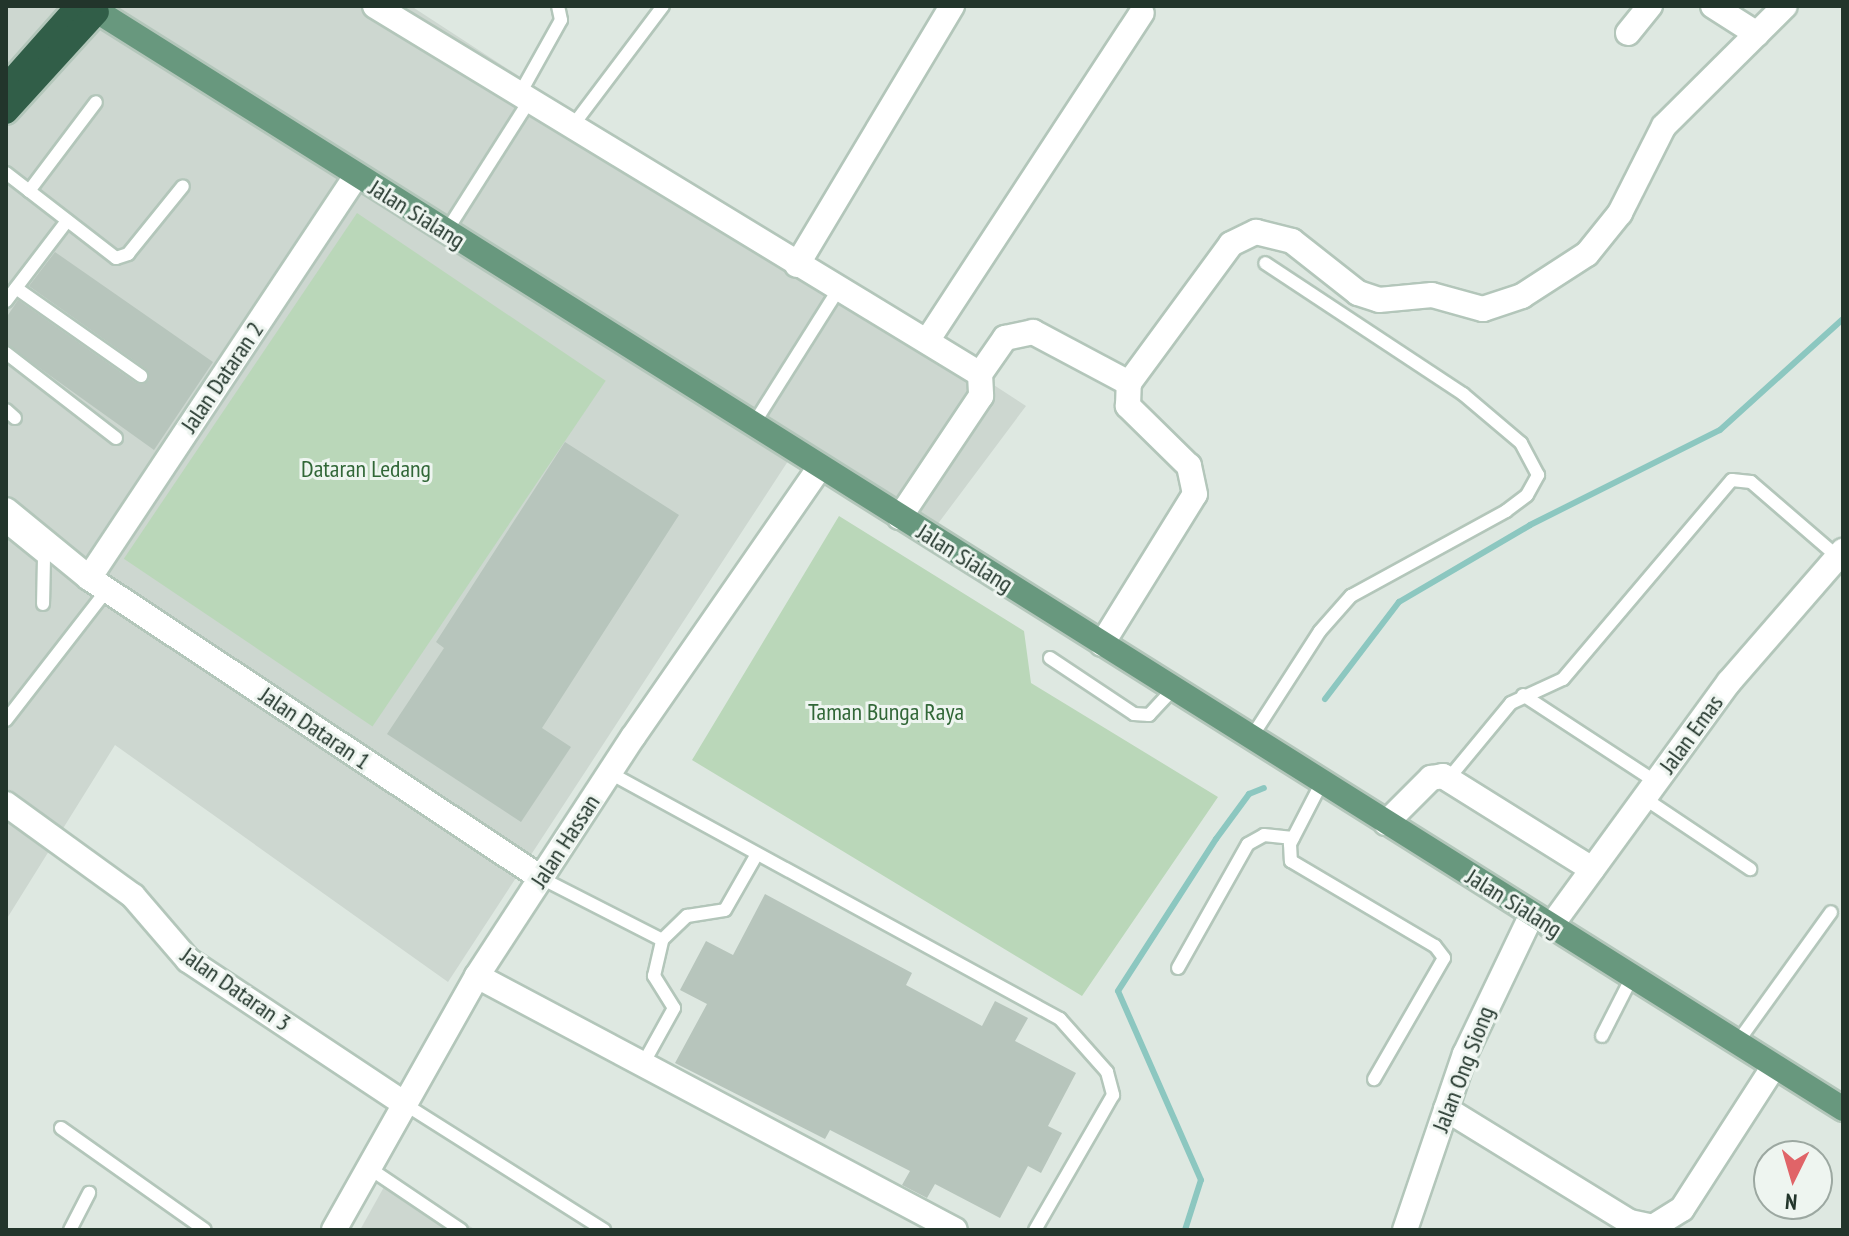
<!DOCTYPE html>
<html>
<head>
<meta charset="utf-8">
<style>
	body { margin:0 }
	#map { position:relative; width:1849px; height:1236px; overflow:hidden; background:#dee8e1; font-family:"PT Sans Narrow",sans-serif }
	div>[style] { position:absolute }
	.built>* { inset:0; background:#cdd7d0 }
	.green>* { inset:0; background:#bad7b9; transform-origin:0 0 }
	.stream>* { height:6px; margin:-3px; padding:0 3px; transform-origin:3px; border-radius:3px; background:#8cc7c0 }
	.building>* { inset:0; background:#b7c5bc }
	.roads { filter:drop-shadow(2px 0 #b3c6ba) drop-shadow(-2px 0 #b3c6ba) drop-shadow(0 2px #b3c6ba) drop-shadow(0 -2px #b3c6ba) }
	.lane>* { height:12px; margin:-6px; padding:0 6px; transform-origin:6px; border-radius:6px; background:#fff }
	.street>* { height:24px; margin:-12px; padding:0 12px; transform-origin:12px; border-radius:12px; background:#fff }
	.secondary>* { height:24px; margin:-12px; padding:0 12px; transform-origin:12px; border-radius:12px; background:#fff }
	.primary>* { height:24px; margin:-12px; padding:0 12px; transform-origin:12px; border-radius:12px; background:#68987e }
	.highway>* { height:24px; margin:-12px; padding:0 12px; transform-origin:12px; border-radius:12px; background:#315e48 }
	span { translate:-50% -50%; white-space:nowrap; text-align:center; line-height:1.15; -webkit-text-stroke:6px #eef5f0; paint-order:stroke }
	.street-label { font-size:24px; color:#22352b }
	.park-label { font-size:24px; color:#316737 }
	.frame { position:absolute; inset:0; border:8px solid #22352b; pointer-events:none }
	.north { position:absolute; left:1753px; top:1140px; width:80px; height:80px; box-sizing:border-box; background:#eef5f0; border:2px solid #9ca8a1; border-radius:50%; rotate:185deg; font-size:22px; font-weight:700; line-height:32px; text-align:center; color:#22352b }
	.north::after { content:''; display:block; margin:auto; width:28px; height:36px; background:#e06468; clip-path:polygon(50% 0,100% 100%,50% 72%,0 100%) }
</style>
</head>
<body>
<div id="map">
	<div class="built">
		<div style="clip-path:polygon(6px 6px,411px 6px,1026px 406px,925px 541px,792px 455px,448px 982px,115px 745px,6px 920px)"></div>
		<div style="clip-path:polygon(389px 1178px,476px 1230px,360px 1230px)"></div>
	</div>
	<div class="green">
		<div style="left:357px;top:213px;width:300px;height:417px;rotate:34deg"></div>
		<div style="clip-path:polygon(839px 516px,1024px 631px,1031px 683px,1218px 797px,1082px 996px,692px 760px)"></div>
	</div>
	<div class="stream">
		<div style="left:1325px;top:699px;width:122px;rotate:-52.7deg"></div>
		<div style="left:1399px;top:602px;width:152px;rotate:-30.4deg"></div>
		<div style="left:1530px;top:525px;width:212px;rotate:-26.6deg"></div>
		<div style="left:1720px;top:430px;width:166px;rotate:-42.1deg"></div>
		<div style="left:1185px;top:1230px;width:52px;rotate:-72.3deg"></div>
		<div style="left:1201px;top:1180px;width:206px;rotate:-113.7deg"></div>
		<div style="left:1118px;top:991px;width:181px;rotate:-57.2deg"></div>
		<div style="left:1216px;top:839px;width:56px;rotate:-53.7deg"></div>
		<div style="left:1249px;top:794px;width:16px;rotate:-22deg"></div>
	</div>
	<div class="building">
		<div style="clip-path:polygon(55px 252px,213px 362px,154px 450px,6px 344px,6px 318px,18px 300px,136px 383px,149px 380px,146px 369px,29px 286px)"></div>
		<div style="clip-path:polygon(565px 442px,679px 515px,542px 728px,571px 747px,521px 822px,387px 734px,444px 648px,436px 642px)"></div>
		<div style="clip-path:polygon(765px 894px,912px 973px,906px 985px,982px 1026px,995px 1001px,1028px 1018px,1015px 1041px,1076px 1073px,1048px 1126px,1062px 1133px,1041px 1173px,1028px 1166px,1000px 1218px,935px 1184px,927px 1198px,902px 1185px,910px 1171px,830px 1130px,825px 1139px,675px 1063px,707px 1004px,680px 990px,706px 941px,733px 955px)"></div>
	</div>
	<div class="roads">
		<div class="lane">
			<div style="left:518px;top:97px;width:88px;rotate:-60.8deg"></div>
			<div style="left:561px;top:20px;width:14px;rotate:-102deg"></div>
			<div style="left:571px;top:128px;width:153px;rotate:-53deg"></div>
			<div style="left:6px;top:173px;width:139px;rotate:37.7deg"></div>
			<div style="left:116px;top:258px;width:13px;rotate:-18deg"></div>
			<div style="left:128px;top:254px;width:87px;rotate:-51deg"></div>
			<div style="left:29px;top:191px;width:111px;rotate:-53deg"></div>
			<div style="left:446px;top:232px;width:153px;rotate:-57.6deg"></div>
			<div style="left:16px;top:288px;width:153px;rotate:35.1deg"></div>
			<div style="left:6px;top:301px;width:101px;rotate:-52.7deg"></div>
			<div style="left:6px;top:353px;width:139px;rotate:37.7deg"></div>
			<div style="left:6px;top:410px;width:12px;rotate:42deg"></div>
			<div style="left:753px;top:425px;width:160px;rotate:-57.8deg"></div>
			<div style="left:6px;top:527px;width:49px;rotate:39.2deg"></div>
			<div style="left:44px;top:558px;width:46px;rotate:91.2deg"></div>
			<div style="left:1050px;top:658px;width:101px;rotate:33.7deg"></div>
			<div style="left:1134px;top:714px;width:15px;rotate:4deg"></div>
			<div style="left:1149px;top:715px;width:35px;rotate:-47deg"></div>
			<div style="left:1523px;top:695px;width:159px;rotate:33.2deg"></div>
			<div style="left:6px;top:720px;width:165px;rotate:-52.2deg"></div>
			<div style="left:1251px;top:738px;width:127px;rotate:-57.2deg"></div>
			<div style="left:1320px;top:631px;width:47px;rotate:-48.5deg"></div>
			<div style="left:1351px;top:596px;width:177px;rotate:-28.7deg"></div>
			<div style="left:1506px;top:511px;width:26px;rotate:-37deg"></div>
			<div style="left:1527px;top:495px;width:23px;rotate:-61deg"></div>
			<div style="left:1538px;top:475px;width:36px;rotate:-118deg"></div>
			<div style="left:1521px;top:443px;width:76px;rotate:-139.8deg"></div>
			<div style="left:1463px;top:394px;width:237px;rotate:-146.5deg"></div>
			<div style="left:610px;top:773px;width:513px;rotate:28.66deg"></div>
			<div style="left:1060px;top:1019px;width:71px;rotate:48.4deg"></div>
			<div style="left:1107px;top:1072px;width:24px;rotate:75deg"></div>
			<div style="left:1113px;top:1095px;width:156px;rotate:120deg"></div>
			<div style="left:1449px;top:778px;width:97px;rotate:-50.4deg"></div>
			<div style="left:1511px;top:703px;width:57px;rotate:-24.8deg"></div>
			<div style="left:1563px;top:679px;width:261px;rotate:-49.7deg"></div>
			<div style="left:1732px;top:480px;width:19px;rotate:6deg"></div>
			<div style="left:1751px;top:482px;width:115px;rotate:40.8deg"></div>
			<div style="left:1322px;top:782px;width:70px;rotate:117.3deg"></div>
			<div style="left:1290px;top:844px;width:17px;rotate:87deg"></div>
			<div style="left:1291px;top:861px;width:167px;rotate:30.6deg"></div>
			<div style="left:1435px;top:946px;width:15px;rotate:53deg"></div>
			<div style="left:1444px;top:958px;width:140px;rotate:120deg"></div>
			<div style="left:1644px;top:798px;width:128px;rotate:33.8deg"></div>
			<div style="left:541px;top:878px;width:136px;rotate:27.1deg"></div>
			<div style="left:662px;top:940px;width:35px;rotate:-44deg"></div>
			<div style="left:687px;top:916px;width:38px;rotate:-9deg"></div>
			<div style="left:725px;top:910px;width:64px;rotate:-60.3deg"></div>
			<div style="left:1178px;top:968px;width:142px;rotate:-60.6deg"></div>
			<div style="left:1248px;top:844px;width:18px;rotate:-29deg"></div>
			<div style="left:1264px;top:835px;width:29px;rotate:6deg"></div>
			<div style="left:1602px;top:1036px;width:66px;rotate:-63deg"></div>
			<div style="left:1737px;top:1043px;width:161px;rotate:-54.3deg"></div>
			<div style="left:643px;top:1064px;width:64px;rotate:-61deg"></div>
			<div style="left:674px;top:1008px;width:38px;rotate:-122deg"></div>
			<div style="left:654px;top:976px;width:37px;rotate:-77deg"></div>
			<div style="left:403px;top:1103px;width:238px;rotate:32.3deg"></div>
			<div style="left:61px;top:1128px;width:176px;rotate:35.3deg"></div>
			<div style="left:369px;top:1168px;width:111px;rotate:34deg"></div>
			<div style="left:70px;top:1230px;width:42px;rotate:-62.8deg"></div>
		</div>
		<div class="street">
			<div style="left:375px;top:6px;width:708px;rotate:31.31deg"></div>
			<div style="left:980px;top:374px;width:22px;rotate:87deg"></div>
			<div style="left:981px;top:396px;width:146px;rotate:123.8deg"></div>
			<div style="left:1713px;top:6px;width:52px;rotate:32.5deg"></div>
			<div style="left:1628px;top:33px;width:35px;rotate:-51deg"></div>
			<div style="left:797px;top:265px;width:302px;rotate:-59.1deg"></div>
			<div style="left:927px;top:341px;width:392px;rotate:-56.8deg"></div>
			<div style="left:980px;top:374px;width:44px;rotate:-55.2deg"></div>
			<div style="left:1005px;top:338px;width:29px;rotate:-12deg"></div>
			<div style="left:1033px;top:332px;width:109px;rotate:28deg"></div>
			<div style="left:6px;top:510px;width:107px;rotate:39.3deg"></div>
			<div style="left:89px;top:578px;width:542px;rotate:33.57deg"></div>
			<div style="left:89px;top:578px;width:483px;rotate:-56.4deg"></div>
			<div style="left:1102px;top:644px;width:176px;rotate:-58.2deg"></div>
			<div style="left:1195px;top:494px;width:29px;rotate:-102deg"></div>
			<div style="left:1189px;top:466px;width:86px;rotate:-135.5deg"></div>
			<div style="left:1128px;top:406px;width:23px;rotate:-88deg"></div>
			<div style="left:1129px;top:383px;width:172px;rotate:-53.7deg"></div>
			<div style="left:1231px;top:244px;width:28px;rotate:-26deg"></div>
			<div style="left:1256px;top:232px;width:37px;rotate:14deg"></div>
			<div style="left:1292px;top:241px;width:84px;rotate:38.2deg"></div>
			<div style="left:1358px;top:293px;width:22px;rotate:18deg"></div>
			<div style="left:1379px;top:300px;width:53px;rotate:-5.4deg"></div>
			<div style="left:1432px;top:295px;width:53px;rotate:15.4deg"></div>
			<div style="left:1483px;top:309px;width:41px;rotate:-18.4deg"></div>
			<div style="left:1522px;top:296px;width:77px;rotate:-32.9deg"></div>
			<div style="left:1587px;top:254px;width:53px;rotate:-51.2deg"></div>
			<div style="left:1620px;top:213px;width:97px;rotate:-63.2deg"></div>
			<div style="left:1664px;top:126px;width:170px;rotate:-44.8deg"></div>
			<div style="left:6px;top:804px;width:157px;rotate:35.9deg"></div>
			<div style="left:133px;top:896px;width:84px;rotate:49.3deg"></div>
			<div style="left:188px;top:960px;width:258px;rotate:33.6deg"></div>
			<div style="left:1386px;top:823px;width:64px;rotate:-45deg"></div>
			<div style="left:1431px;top:778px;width:12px;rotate:-9deg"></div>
			<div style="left:1443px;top:776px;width:176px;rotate:32deg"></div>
			<div style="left:1551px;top:926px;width:302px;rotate:-53.9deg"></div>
			<div style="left:1729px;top:682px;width:174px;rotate:-49deg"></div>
			<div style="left:477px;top:976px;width:541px;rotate:27.99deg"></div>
			<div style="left:1446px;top:1109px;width:216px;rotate:31.6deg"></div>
			<div style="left:1630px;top:1222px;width:24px;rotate:12deg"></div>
			<div style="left:1653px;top:1227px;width:34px;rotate:-32deg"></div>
			<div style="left:1682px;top:1209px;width:170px;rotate:-57.2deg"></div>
			<div style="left:1405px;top:1230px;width:186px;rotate:-71.2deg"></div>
			<div style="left:1465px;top:1054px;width:155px;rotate:-64.4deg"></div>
		</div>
		<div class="secondary">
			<div style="left:334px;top:1230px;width:291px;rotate:-60.6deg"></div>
			<div style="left:477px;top:976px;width:285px;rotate:-56.9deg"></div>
			<div style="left:633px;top:737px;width:328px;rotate:-55.3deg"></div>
		</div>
		<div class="primary">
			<div style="left:89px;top:6px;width:2072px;rotate:32.16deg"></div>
		</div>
		<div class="highway">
			<div style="left:6px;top:87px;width:108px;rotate:-48.4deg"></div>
			<div style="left:6px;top:112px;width:135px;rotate:-47.7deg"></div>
		</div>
	</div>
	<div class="street-label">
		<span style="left:417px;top:214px;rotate:32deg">Jalan Sialang</span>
		<span style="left:222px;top:377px;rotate:-56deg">Jalan Dataran 2</span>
		<span style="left:965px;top:558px;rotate:32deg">Jalan Sialang</span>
		<span style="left:315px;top:728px;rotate:34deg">Jalan Dataran 1</span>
		<span style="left:1691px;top:734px;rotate:-54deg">Jalan Emas</span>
		<span style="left:565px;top:841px;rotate:-57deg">Jalan Hassan</span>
		<span style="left:1514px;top:903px;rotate:32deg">Jalan Sialang</span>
		<span style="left:236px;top:989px;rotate:35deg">Jalan Dataran 3</span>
		<span style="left:1463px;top:1069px;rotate:-69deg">Jalan Ong Siong</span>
	</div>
	<div class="park-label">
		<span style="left:366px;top:469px">Dataran Ledang</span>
		<span style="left:886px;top:712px">Taman Bunga Raya</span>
	</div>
	<div class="frame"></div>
	<div class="north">N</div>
</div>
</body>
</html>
